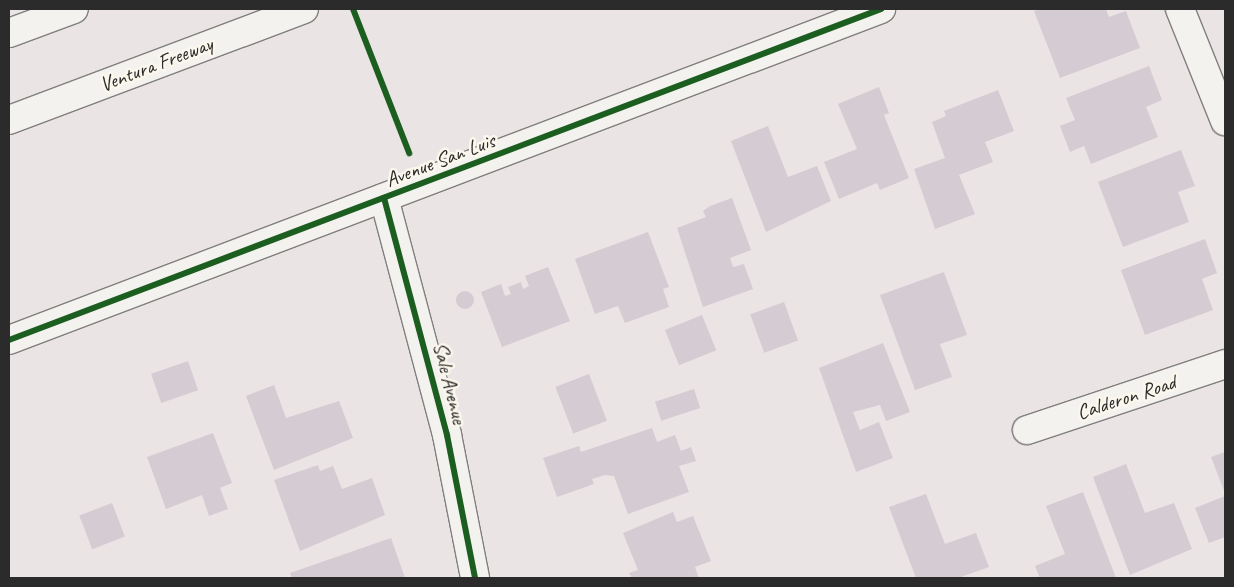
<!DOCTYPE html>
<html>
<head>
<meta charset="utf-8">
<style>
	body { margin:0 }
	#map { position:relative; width:1234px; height:587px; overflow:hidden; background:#eae4e5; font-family:Caveat,sans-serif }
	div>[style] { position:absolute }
	.building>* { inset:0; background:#d5cbd3; transform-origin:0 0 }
	.round { border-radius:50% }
	.roads { filter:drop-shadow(1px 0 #817e7f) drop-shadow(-1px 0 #817e7f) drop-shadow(0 1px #817e7f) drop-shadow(0 -1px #817e7f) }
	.minor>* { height:28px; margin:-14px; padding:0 14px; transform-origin:14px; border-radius:14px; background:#f4f2ef }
	.tertiary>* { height:28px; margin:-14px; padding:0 14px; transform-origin:14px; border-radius:14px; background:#f4f2ef }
	.motorway>* { height:28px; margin:-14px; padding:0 14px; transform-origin:14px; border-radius:14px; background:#f4f2ef }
	.cycleway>* { height:6px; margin:-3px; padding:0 3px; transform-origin:3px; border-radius:3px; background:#1b5e20 }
	span { translate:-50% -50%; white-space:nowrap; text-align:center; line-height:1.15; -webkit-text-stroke:5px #fbf7ec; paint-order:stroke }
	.street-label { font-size:21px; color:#2b2b2b }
	.frame { position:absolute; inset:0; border:10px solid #2b2b2b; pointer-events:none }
</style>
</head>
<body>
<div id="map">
	<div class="building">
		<div style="clip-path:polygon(1041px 9px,1106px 9px,1109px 17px,1126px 11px,1140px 48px,1060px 78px,1034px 11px)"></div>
		<div style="clip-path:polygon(1149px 66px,1162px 100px,1146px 107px,1158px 137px,1091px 164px,1084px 146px,1070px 152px,1060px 126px,1075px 120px,1066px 98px)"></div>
		<div style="clip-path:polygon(879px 87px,889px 113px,884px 115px,909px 178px,880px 190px,877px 183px,839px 199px,824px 162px,857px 149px,838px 104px)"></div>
		<div style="clip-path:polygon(998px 90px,1014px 131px,985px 142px,993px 162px,959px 175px,975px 214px,935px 229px,914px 169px,945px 158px,932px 122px,946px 116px,944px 111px)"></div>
		<div style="clip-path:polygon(768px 126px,788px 177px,817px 166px,831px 201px,766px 232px,731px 141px)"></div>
		<div style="clip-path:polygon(1181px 150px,1195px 186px,1178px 192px,1189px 222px,1123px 247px,1098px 182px)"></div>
		<div style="clip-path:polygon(732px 198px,751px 250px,730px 258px,733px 267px,744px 264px,753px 289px,703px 307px,677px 228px,706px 217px,703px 211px,710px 206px)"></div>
		<div style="clip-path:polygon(648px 232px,669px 287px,663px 289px,669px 307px,625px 323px,618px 306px,595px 314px,575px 259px)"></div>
		<div style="clip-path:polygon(1205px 239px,1217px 273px,1202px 279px,1213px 310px,1145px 335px,1121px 270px)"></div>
		<div style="clip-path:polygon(548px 267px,570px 321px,502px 347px,481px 292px,501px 284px,505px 296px,511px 294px,508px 287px,521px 282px,523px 289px,529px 286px,525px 276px)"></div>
		<div style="clip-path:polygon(944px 272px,967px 335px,940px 344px,952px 377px,915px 390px,880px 295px)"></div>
		<div class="round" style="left:456px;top:291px;width:18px;height:18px"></div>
		<div style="left:784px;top:302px;width:41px;height:36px;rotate:70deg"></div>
		<div style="left:702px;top:315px;width:38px;height:40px;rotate:68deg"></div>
		<div style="clip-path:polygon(883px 343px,910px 412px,886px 421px,880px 405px,853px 412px,860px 430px,879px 422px,893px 458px,856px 472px,819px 368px)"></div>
		<div style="left:188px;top:361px;width:31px;height:39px;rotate:71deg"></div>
		<div style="left:589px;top:374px;width:50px;height:36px;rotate:69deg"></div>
		<div style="clip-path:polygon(274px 385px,286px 418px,339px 401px,353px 438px,274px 470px,246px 396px)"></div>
		<div style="left:694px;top:389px;width:20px;height:41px;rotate:72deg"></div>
		<div style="clip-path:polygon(652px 428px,657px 442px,675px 435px,681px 451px,691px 447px,696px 461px,679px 466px,689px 492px,628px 514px,614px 476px,605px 475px,592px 479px,594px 484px,557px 497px,543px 458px,579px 446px,581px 452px)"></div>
		<div style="clip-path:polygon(213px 433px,232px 483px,220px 488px,228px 509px,209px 516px,202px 495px,166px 509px,147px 457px)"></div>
		<div style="clip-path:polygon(1225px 452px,1225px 493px,1211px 457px)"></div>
		<div style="clip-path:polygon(1126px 464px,1145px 513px,1174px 503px,1192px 549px,1130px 575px,1093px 477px)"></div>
		<div style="clip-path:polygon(318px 465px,320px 471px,333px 466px,342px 489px,372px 478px,385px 515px,300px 551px,274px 480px)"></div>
		<div style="clip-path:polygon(1083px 492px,1116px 578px,1040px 578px,1035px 566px,1065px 554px,1046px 506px)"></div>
		<div style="clip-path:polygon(926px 494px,945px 544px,976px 533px,989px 567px,958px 578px,916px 578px,889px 507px)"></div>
		<div style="clip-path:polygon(1225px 496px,1225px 537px,1209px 543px,1195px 508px)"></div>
		<div style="left:112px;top:503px;width:36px;height:35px;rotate:69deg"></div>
		<div style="clip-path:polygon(673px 512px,677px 522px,693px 516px,711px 561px,695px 567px,699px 578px,632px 578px,629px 573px,638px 570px,623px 533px)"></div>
		<div style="clip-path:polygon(391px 538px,405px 578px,292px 578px,290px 573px)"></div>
	</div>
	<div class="roads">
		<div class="minor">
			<div style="left:1180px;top:9px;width:121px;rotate:68.1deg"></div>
			<div style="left:384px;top:198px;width:245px;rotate:75.1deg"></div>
			<div style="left:447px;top:435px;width:146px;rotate:78.9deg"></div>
			<div style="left:1027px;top:430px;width:209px;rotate:-18.4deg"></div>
		</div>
		<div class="tertiary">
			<div style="left:9px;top:340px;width:933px;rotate:-20.79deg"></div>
		</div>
		<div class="motorway">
			<div style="left:9px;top:33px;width:69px;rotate:-20.3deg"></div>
			<div style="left:9px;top:120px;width:315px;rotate:-20.6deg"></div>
		</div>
	</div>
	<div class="cycleway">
		<div style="left:353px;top:9px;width:155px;rotate:68.7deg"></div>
		<div style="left:384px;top:198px;width:245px;rotate:75.1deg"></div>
		<div style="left:447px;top:435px;width:146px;rotate:78.9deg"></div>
		<div style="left:9px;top:340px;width:933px;rotate:-20.79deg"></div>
	</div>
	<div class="street-label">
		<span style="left:156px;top:64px;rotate:-21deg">Ventura Freeway</span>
		<span style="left:440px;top:160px;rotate:-21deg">Avenue San Luis</span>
		<span style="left:450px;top:383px;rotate:76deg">Sale Avenue</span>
		<span style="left:1126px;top:397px;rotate:-18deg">Calderon Road</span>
	</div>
	<div class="frame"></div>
</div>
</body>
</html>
